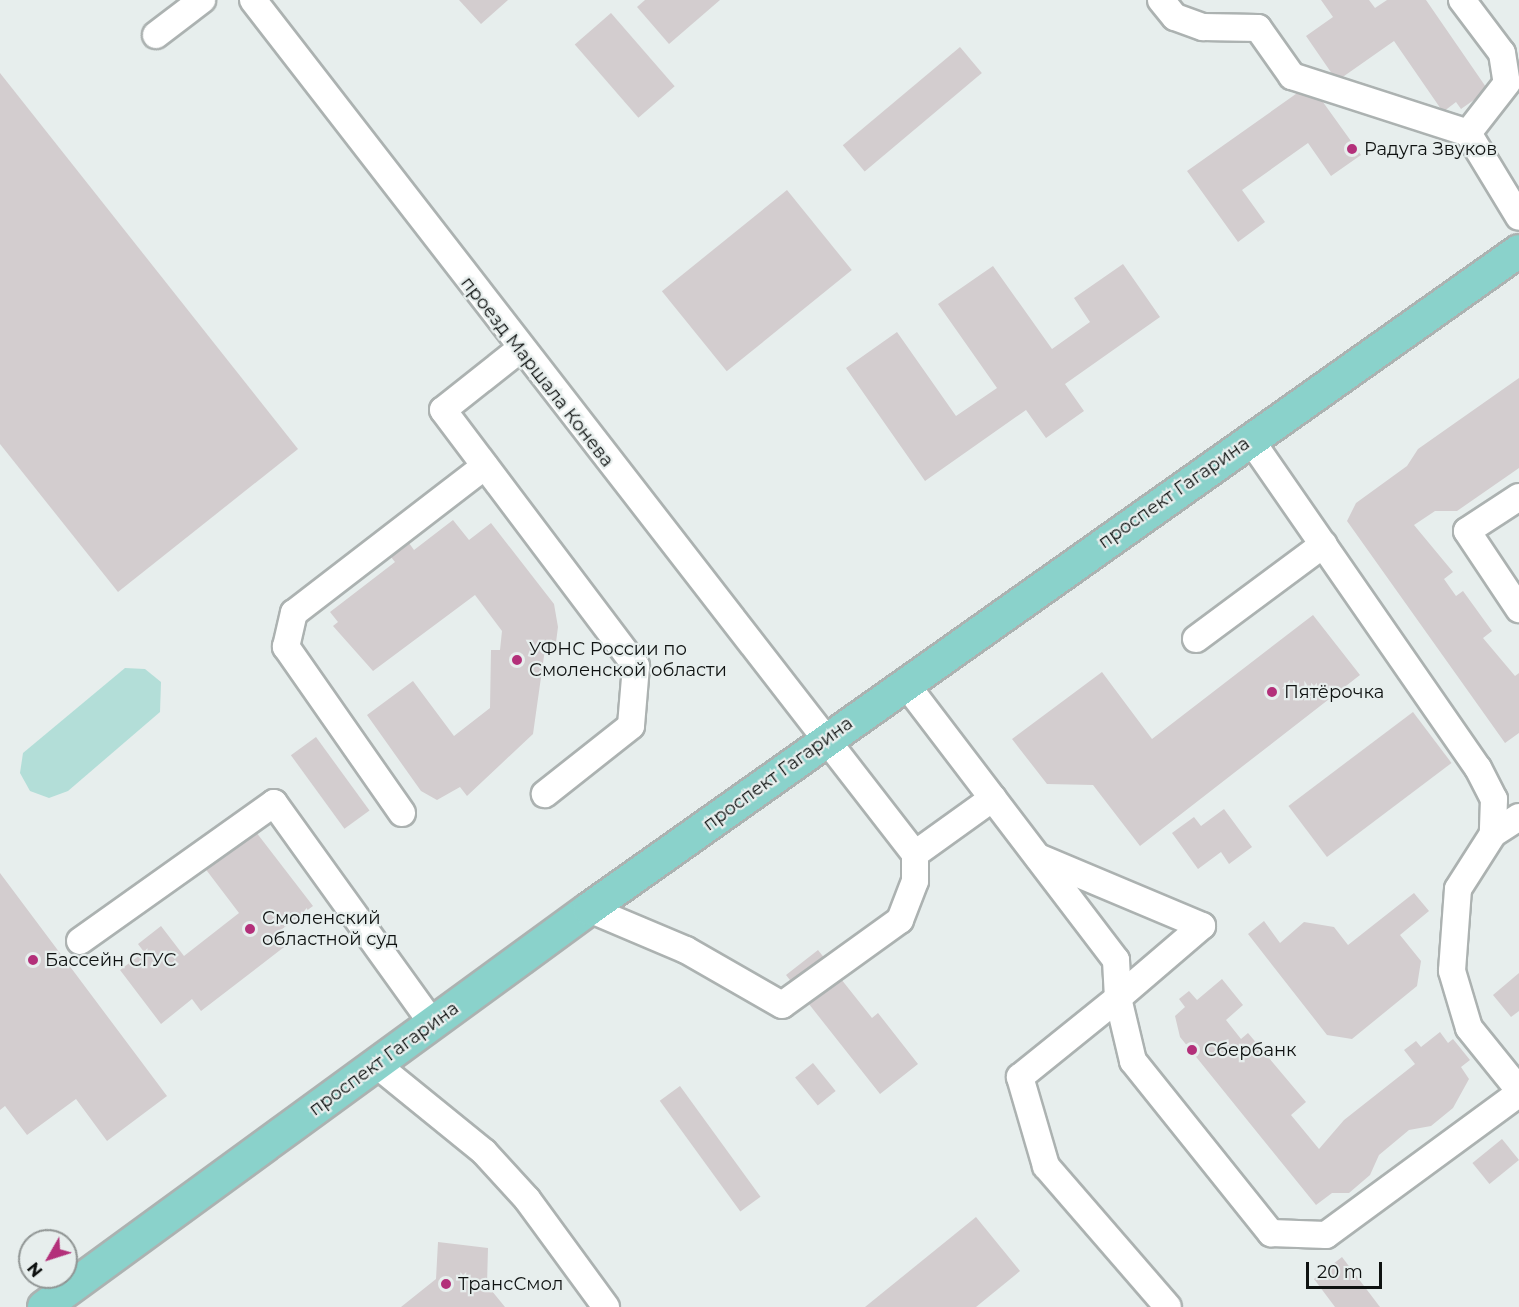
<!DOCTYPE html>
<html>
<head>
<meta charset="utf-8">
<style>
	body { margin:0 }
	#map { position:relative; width:1519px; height:1307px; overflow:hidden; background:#e7eeed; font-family:Montserrat,sans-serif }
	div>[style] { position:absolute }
	.green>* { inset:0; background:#b3ded8 }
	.building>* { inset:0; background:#d3cdcf; transform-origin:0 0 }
	.roads { filter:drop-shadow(2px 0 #acb2b1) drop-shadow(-2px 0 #acb2b1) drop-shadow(0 2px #acb2b1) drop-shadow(0 -2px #acb2b1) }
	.minor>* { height:26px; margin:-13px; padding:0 13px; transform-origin:13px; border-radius:13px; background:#fff }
	.major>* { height:32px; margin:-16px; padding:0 16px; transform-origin:16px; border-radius:16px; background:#8ad2cb }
	.dots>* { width:16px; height:16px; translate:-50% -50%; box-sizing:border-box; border:3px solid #e7eeed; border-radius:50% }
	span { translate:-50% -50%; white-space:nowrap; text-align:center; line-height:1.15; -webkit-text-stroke:4.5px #e7eeed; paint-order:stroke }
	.poi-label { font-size:18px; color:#0f1211 }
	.left { translate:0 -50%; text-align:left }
	.street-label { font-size:18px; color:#0f1211 }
	.north { position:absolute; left:18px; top:1229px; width:60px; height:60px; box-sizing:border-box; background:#e7eeed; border:2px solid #919695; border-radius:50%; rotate:231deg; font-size:16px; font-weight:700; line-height:24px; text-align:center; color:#0f1211 }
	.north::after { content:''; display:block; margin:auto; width:21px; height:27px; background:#b3307a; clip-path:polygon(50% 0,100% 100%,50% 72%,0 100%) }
	.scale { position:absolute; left:1306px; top:1262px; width:76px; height:27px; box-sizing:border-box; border:3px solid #0f1211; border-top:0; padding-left:8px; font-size:18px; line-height:21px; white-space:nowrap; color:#0f1211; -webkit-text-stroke:4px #e7eeed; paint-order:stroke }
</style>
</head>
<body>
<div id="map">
	<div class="green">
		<div style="clip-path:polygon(125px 668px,145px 669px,161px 682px,160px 712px,68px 791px,49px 798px,30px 791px,20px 773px,23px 753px)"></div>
	</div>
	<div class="building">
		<div style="clip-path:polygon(459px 0,508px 0,481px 24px)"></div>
		<div style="clip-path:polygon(645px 0,720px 0,669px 44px,637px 7px)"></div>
		<div style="clip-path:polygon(1321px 0,1369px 0,1375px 8px,1387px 0,1426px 0,1488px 90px,1461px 109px,1456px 102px,1443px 112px,1394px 41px,1337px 81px,1306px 36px,1333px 17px)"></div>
		<div style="left:611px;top:13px;width:97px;height:48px;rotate:49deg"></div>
		<div style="left:960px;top:47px;width:34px;height:153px;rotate:50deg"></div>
		<div style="clip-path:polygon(0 73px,298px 449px,118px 592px,0 444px)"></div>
		<div style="clip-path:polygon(1310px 84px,1361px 155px,1331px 176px,1308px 143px,1242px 190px,1265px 222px,1238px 242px,1187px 171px)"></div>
		<div style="left:787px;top:190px;width:103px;height:161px;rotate:51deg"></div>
		<div style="clip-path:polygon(1123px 264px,1160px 317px,1065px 384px,1084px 411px,1046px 438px,1026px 410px,925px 481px,846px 368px,897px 332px,956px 416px,997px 388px,938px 304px,993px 266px,1052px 349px,1090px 322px,1074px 298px)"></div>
		<div style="clip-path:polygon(1519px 378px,1519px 468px,1457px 511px,1435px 511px,1414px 525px,1453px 572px,1444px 579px,1456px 596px,1463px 591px,1492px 631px,1483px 638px,1515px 676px,1519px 673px,1519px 733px,1505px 743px,1347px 521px,1356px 503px,1407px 466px,1418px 449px)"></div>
		<div style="clip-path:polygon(453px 520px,469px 540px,491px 523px,554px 604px,558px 627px,555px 650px,545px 649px,533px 734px,467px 796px,460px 787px,437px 800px,421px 791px,367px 715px,413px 681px,454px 736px,490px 708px,491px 650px,500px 650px,502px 631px,475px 595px,373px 671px,333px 626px,338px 622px,330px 612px,395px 562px,391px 557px,409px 543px,414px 550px)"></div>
		<div style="clip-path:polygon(1313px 615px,1360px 675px,1140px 846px,1093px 785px,1047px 784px,1012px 739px,1102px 672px,1152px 739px)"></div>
		<div style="left:1413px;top:712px;width:64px;height:156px;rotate:53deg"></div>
		<div style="left:316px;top:737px;width:91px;height:31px;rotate:54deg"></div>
		<div style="clip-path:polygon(1224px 809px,1252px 847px,1229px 864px,1221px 852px,1198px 869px,1172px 833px,1194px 817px,1201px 826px)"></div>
		<div style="clip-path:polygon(256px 832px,313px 906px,278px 932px,288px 944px,201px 1011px,192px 999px,161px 1024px,120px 970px,144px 952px,138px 944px,161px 926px,184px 956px,239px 913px,204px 867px)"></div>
		<div style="clip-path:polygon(0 873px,167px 1096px,107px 1141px,76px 1099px,27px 1135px,5px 1106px,0 1110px)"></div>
		<div style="clip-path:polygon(1414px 893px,1429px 911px,1400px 935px,1421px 961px,1417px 986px,1352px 1039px,1327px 1035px,1248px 934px,1264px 921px,1280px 943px,1304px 922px,1334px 927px,1348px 945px)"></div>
		<div style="clip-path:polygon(818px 950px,872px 1018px,878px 1013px,918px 1064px,880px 1094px,786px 975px)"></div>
		<div style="clip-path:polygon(1519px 973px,1519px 1011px,1511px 1017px,1493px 995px)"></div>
		<div style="clip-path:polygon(1222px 979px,1243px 1005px,1226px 1020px,1241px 1039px,1248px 1033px,1306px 1102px,1291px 1115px,1319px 1149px,1344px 1120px,1415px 1064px,1404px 1050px,1416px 1041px,1421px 1047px,1440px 1032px,1448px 1043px,1453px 1039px,1470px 1060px,1461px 1067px,1469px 1079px,1453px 1108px,1431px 1126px,1409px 1130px,1379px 1155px,1370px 1175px,1349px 1193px,1332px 1193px,1316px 1205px,1180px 1037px,1175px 1016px,1185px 1007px,1179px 999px,1189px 991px,1197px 1000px)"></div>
		<div style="left:813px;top:1063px;width:36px;height:23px;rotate:51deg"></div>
		<div style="left:680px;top:1086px;width:137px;height:25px;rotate:54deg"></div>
		<div style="left:1502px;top:1139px;width:27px;height:38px;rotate:51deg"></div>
		<div style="clip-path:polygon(976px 1217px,1020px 1271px,976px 1307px,865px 1307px)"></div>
		<div style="clip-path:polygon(438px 1242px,488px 1248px,487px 1285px,505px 1307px,401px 1307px,436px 1279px)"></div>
		<div style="clip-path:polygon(1342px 1257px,1380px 1307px,1335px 1307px,1314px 1279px)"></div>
	</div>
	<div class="roads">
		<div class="minor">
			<div style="left:253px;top:0;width:1081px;rotate:52.22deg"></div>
			<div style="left:915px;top:854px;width:27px;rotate:90deg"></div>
			<div style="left:915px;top:881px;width:42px;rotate:111deg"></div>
			<div style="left:900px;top:920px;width:145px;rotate:144.2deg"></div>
			<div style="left:782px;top:1005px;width:111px;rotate:-150.2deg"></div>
			<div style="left:686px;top:950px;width:105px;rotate:-157.1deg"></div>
			<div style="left:1161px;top:0;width:22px;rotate:51deg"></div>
			<div style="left:1175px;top:17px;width:30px;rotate:20deg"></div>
			<div style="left:1203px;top:27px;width:55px;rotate:1deg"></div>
			<div style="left:1258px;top:28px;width:59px;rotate:54.7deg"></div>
			<div style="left:1292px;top:76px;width:185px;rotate:17.9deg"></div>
			<div style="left:1468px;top:133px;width:98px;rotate:58.7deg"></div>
			<div style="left:1462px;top:0;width:66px;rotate:53deg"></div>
			<div style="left:1502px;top:53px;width:30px;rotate:81deg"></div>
			<div style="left:1507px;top:83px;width:63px;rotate:128deg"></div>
			<div style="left:156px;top:35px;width:58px;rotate:-37.3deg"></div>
			<div style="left:520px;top:349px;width:98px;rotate:141.6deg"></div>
			<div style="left:443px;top:410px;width:321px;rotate:53deg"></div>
			<div style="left:636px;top:666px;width:60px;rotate:94.8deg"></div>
			<div style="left:631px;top:726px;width:110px;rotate:141.7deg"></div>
			<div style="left:1250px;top:439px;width:400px;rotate:55.3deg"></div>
			<div style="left:1478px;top:768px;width:35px;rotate:63deg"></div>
			<div style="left:1494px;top:799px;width:35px;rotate:92deg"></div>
			<div style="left:1519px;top:497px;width:62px;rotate:146.8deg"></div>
			<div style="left:1467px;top:531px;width:94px;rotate:56.3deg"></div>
			<div style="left:1196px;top:639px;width:159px;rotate:-36.6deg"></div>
			<div style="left:905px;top:683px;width:348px;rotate:52.7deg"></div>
			<div style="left:1116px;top:960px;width:38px;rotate:87deg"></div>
			<div style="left:1118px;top:998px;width:126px;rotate:141.1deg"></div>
			<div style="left:1020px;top:1077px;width:93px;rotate:73.7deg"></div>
			<div style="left:1046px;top:1166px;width:186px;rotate:49.1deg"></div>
			<div style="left:402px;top:813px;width:203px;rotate:-124.9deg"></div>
			<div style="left:286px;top:647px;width:35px;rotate:-77deg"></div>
			<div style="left:294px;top:613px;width:241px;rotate:-37.6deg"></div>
			<div style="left:1519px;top:817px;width:31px;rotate:147deg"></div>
			<div style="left:1493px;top:834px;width:65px;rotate:122.5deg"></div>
			<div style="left:1458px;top:889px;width:82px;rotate:94.2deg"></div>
			<div style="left:1452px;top:971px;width:59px;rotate:73.4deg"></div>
			<div style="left:1469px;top:1028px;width:80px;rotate:51.1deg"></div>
			<div style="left:915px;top:854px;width:96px;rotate:-35.7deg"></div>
			<div style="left:1038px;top:857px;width:178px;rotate:22.8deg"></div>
			<div style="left:1202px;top:926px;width:111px;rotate:139.4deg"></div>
			<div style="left:1118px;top:998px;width:65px;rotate:76.6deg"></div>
			<div style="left:1133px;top:1061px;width:221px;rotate:51.3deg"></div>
			<div style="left:1271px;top:1233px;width:55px;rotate:2.1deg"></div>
			<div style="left:1326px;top:1235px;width:240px;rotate:-36.3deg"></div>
			<div style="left:80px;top:941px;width:238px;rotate:-35.4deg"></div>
			<div style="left:274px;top:803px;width:272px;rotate:54.3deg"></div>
			<div style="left:377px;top:1065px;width:138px;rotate:39.1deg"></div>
			<div style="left:484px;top:1152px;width:64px;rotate:47.5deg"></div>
			<div style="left:527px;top:1199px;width:134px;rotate:53.8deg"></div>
		</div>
		<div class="major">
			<div style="left:44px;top:1307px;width:675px;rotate:-36.14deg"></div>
			<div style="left:589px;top:909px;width:1139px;rotate:-35.28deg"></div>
		</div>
	</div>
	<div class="dots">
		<div style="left:1352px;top:149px;background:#b3307a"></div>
		<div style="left:517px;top:660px;background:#b3307a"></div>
		<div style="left:1272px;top:692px;background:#b3307a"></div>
		<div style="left:250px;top:929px;background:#b3307a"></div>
		<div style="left:33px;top:960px;background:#b3307a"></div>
		<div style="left:1192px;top:1050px;background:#b3307a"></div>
		<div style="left:446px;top:1284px;background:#b3307a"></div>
	</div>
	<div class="poi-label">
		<span class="left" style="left:1364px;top:149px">Радуга Звуков</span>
		<span class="left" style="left:529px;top:660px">УФНС России по<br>Смоленской области</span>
		<span class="left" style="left:1284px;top:692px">Пятёрочка</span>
		<span class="left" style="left:262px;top:929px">Смоленский<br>областной суд</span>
		<span class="left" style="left:45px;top:960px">Бассейн СГУС</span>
		<span class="left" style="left:1204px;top:1050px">Сбербанк</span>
		<span class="left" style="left:458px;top:1284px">ТрансСмол</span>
	</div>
	<div class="street-label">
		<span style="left:537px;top:372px;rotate:52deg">проезд Маршала Конева</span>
		<span style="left:1174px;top:493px;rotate:-35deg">проспект Гагарина</span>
		<span style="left:778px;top:774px;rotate:-36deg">проспект Гагарина</span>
		<span style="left:384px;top:1059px;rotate:-36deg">проспект Гагарина</span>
	</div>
	<div class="north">N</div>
	<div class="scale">20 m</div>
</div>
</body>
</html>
